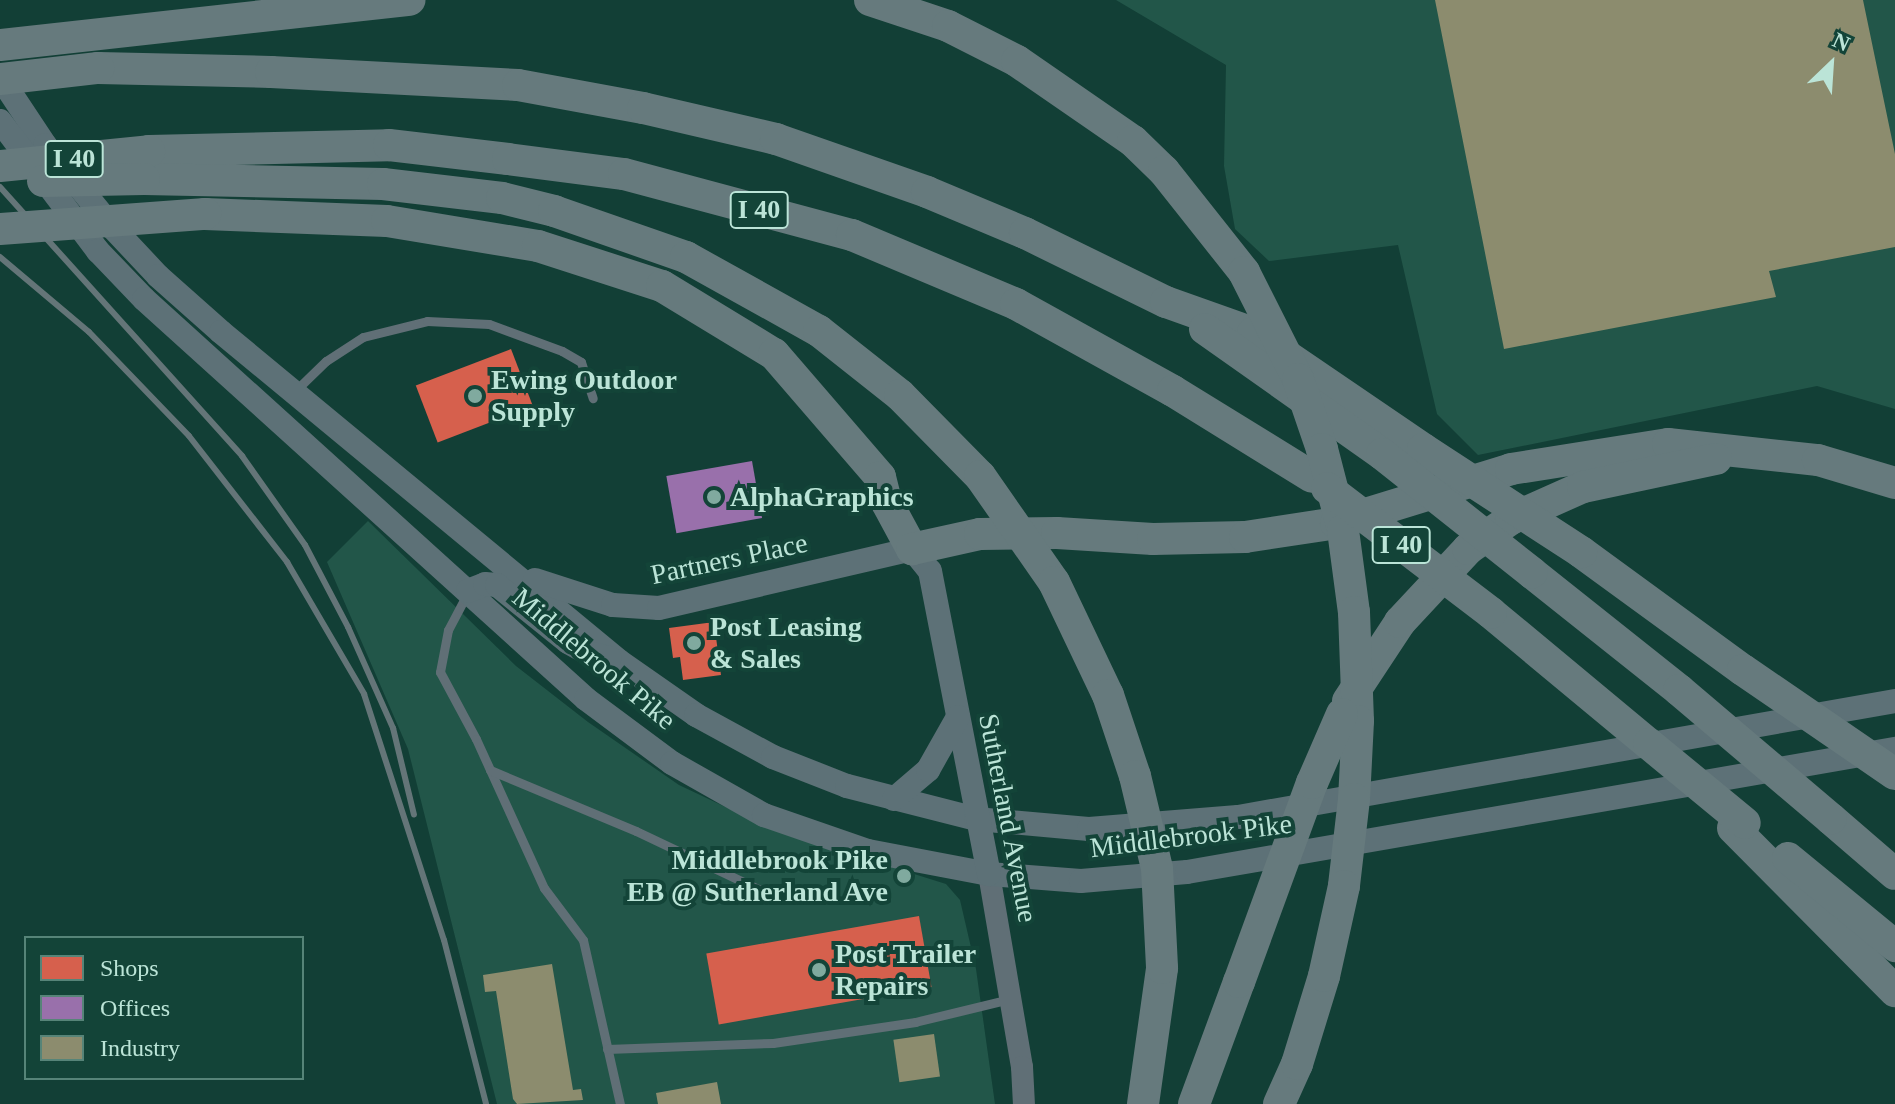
<!DOCTYPE html>
<html>
<head>
<meta charset="utf-8">
<style>
	body { margin:0 }
	#map { position:relative; width:1895px; height:1104px; overflow:hidden; background:#123f36; font-family:Georgia,serif }
	div>[style] { position:absolute }
	.built>* { inset:0; background:#225649 }
	.shops>* { inset:0; background:#d6604d; transform-origin:0 0 }
	.offices>* { inset:0; background:#9970ab; transform-origin:0 0 }
	.industry>* { inset:0; background:#8c8c6e; transform-origin:0 0 }
	.service>* { height:9px; margin:-4.5px; padding:0 4.5px; transform-origin:4.5px; border-radius:4.5px; background:#606f76 }
	.tertiary>* { height:22px; margin:-11px; padding:0 11px; transform-origin:11px; border-radius:11px; background:#606f76 }
	.secondary>* { height:24px; margin:-12px; padding:0 12px; transform-origin:12px; border-radius:12px; background:#5d7177 }
	.motorway>* { height:32px; margin:-16px; padding:0 16px; transform-origin:16px; border-radius:16px; background:#667a7d }
	.rail>* { height:6px; margin:-3px; padding:0 3px; transform-origin:3px; border-radius:3px; background:#647578 }
	.motorway-bridge>* { height:32px; margin:-16px; padding:0 16px; transform-origin:16px; border-radius:16px; background:#667a7d }
	.dots>* { width:22px; height:22px; translate:-50% -50%; box-sizing:border-box; border:4px solid #134438; border-radius:50% }
	span { translate:-50% -50%; white-space:nowrap; text-align:center; line-height:1.15; -webkit-text-stroke:8px #134438; paint-order:stroke }
	.shield-label span { padding:2px 6px; background:#134438; border:2px solid; border-radius:6px; -webkit-text-stroke-width:0 }
	.shield-label { font-size:26px; color:#bbe4d7; font-weight:700 }
	.poi-label { font-size:28px; color:#bbe4d7; font-weight:700 }
	.left { translate:0 -50%; text-align:left }
	.right { translate:-100% -50%; text-align:right }
	.street-label { font-size:28px; color:#bbe4d7 }
	.legend { position:absolute; left:24px; top:936px; width:280px; height:144px; box-sizing:border-box; background:#134438; border:2px solid #568478; margin:0; padding:10px 14px; list-style:none; font-size:24px; color:#bbe4d7 }
	.legend li { display:flex; align-items:center; gap:16px; height:40px }
	.legend b { width:40px; border:2px solid #568478 }
	.north { position:absolute; left:1791px; top:24px; width:80px; height:80px; -webkit-text-stroke:6px #134438; paint-order:stroke; rotate:25deg; font-size:22px; font-weight:700; line-height:32px; text-align:center; color:#bbe4d7 }
	.north::after { content:''; display:block; margin:auto; width:28px; height:36px; background:#bbe4d7; clip-path:polygon(50% 0,100% 100%,50% 72%,0 100%) }
</style>
</head>
<body>
<div id="map">
	<div class="built">
		<div style="clip-path:polygon(1116px 0,1895px 0,1895px 409px,1817px 386px,1478px 455px,1437px 414px,1398px 245px,1269px 261px,1235px 229px,1224px 166px,1226px 65px)"></div>
		<div style="clip-path:polygon(368px 521px,516px 666px,588px 722px,679px 785px,774px 830px,946px 884px,960px 900px,976px 969px,995px 1104px,497px 1104px,408px 749px,327px 562px)"></div>
	</div>
	<div class="shops">
		<div style="left:511px;top:349px;width:61px;height:102px;rotate:69deg"></div>
		<div style="clip-path:polygon(714px 622px,721px 675px,683px 680px,680px 657px,673px 658px,669px 628px)"></div>
		<div style="left:919px;top:916px;width:72px;height:216px;rotate:80deg"></div>
	</div>
	<div class="offices">
		<div style="left:752px;top:461px;width:58px;height:87px;rotate:80deg"></div>
	</div>
	<div class="industry">
		<div style="clip-path:polygon(1435px 0,1863px 0,1895px 154px,1895px 247px,1769px 271px,1776px 297px,1504px 349px)"></div>
		<div style="clip-path:polygon(552px 964px,573px 1090px,581px 1089px,583px 1100px,517px 1104px,513px 1099px,496px 991px,485px 992px,483px 975px)"></div>
		<div style="left:934px;top:1034px;width:43px;height:41px;rotate:82deg"></div>
		<div style="clip-path:polygon(717px 1082px,721px 1104px,658px 1104px,656px 1093px)"></div>
	</div>
	<div class="service">
		<div style="left:295px;top:391px;width:43px;rotate:-44.1deg"></div>
		<div style="left:326px;top:361px;width:44px;rotate:-33deg"></div>
		<div style="left:363px;top:337px;width:66px;rotate:-14deg"></div>
		<div style="left:427px;top:321px;width:62px;rotate:2.8deg"></div>
		<div style="left:489px;top:324px;width:78px;rotate:20.3deg"></div>
		<div style="left:562px;top:351px;width:22px;rotate:30deg"></div>
		<div style="left:581px;top:362px;width:38px;rotate:72deg"></div>
		<div style="left:467px;top:594px;width:41px;rotate:117.8deg"></div>
		<div style="left:448px;top:630px;width:43px;rotate:100.8deg"></div>
		<div style="left:440px;top:672px;width:76px;rotate:61.8deg"></div>
		<div style="left:476px;top:739px;width:164px;rotate:65.5deg"></div>
		<div style="left:544px;top:888px;width:65px;rotate:53.1deg"></div>
		<div style="left:583px;top:940px;width:168px;rotate:77.3deg"></div>
		<div style="left:490px;top:770px;width:158px;rotate:22.7deg"></div>
		<div style="left:636px;top:831px;width:161px;rotate:25.4deg"></div>
		<div style="left:607px;top:1049px;width:166px;rotate:-2.1deg"></div>
		<div style="left:773px;top:1043px;width:144px;rotate:-8.4deg"></div>
		<div style="left:915px;top:1022px;width:98px;rotate:-13.6deg"></div>
	</div>
	<div class="tertiary">
		<div style="left:989px;top:874px;width:196px;rotate:80.3deg"></div>
		<div style="left:1022px;top:1067px;width:37px;rotate:87deg"></div>
	</div>
	<div class="secondary">
		<div style="left:0;top:77px;width:82px;rotate:56.5deg"></div>
		<div style="left:45px;top:145px;width:107px;rotate:50.7deg"></div>
		<div style="left:113px;top:228px;width:66px;rotate:46.8deg"></div>
		<div style="left:158px;top:276px;width:84px;rotate:41.6deg"></div>
		<div style="left:221px;top:332px;width:516px;rotate:39.58deg"></div>
		<div style="left:619px;top:661px;width:94px;rotate:35deg"></div>
		<div style="left:696px;top:715px;width:88px;rotate:28.6deg"></div>
		<div style="left:773px;top:757px;width:79px;rotate:21.4deg"></div>
		<div style="left:847px;top:786px;width:133px;rotate:14.3deg"></div>
		<div style="left:976px;top:819px;width:113px;rotate:5.1deg"></div>
		<div style="left:1089px;top:829px;width:149px;rotate:-4.6deg"></div>
		<div style="left:1238px;top:817px;width:667px;rotate:-10.01deg"></div>
		<div style="left:0;top:121px;width:163px;rotate:53deg"></div>
		<div style="left:98px;top:251px;width:66px;rotate:46.2deg"></div>
		<div style="left:144px;top:299px;width:596px;rotate:42.14deg"></div>
		<div style="left:586px;top:699px;width:107px;rotate:36.7deg"></div>
		<div style="left:672px;top:763px;width:106px;rotate:29.5deg"></div>
		<div style="left:764px;top:815px;width:110px;rotate:19.1deg"></div>
		<div style="left:868px;top:851px;width:123px;rotate:10.8deg"></div>
		<div style="left:989px;top:874px;width:92px;rotate:4.4deg"></div>
		<div style="left:1081px;top:881px;width:106px;rotate:-4.9deg"></div>
		<div style="left:1187px;top:872px;width:719px;rotate:-9.86deg"></div>
		<div style="left:535px;top:580px;width:82px;rotate:17.8deg"></div>
		<div style="left:613px;top:605px;width:46px;rotate:3.7deg"></div>
		<div style="left:659px;top:608px;width:260px;rotate:-13.1deg"></div>
		<div style="left:912px;top:549px;width:28px;rotate:51deg"></div>
		<div style="left:930px;top:571px;width:309px;rotate:79deg"></div>
		<div style="left:468px;top:591px;width:18px;rotate:-22deg"></div>
		<div style="left:485px;top:584px;width:12px;rotate:5deg"></div>
		<div style="left:497px;top:585px;width:91px;rotate:38.8deg"></div>
		<div style="left:568px;top:642px;width:23px;rotate:29deg"></div>
		<div style="left:588px;top:653px;width:22px;rotate:13deg"></div>
		<div style="left:894px;top:799px;width:45px;rotate:-40.5deg"></div>
		<div style="left:928px;top:770px;width:61px;rotate:-60.5deg"></div>
	</div>
	<div class="motorway">
		<div style="left:870px;top:0;width:82px;rotate:18.4deg"></div>
		<div style="left:948px;top:26px;width:77px;rotate:26.9deg"></div>
		<div style="left:1017px;top:61px;width:141px;rotate:34.6deg"></div>
		<div style="left:0;top:45px;width:412px;rotate:-6.3deg"></div>
		<div style="left:98px;top:68px;width:173px;rotate:1.3deg"></div>
		<div style="left:271px;top:72px;width:247px;rotate:3deg"></div>
		<div style="left:518px;top:85px;width:127px;rotate:10.4deg"></div>
		<div style="left:643px;top:108px;width:137px;rotate:13.1deg"></div>
		<div style="left:776px;top:139px;width:160px;rotate:19.3deg"></div>
		<div style="left:927px;top:192px;width:106px;rotate:22.7deg"></div>
		<div style="left:1025px;top:233px;width:157px;rotate:26.1deg"></div>
		<div style="left:1166px;top:302px;width:92px;rotate:19.6deg"></div>
		<div style="left:1253px;top:333px;width:206px;rotate:34.3deg"></div>
		<div style="left:149px;top:151px;width:240px;rotate:-1.4deg"></div>
		<div style="left:389px;top:145px;width:120px;rotate:6.7deg"></div>
		<div style="left:508px;top:159px;width:117px;rotate:7.4deg"></div>
		<div style="left:624px;top:174px;width:236px;rotate:15deg"></div>
		<div style="left:852px;top:235px;width:178px;rotate:22.8deg"></div>
		<div style="left:1016px;top:304px;width:179px;rotate:29deg"></div>
		<div style="left:1173px;top:391px;width:163px;rotate:31.7deg"></div>
		<div style="left:144px;top:179px;width:239px;rotate:1.2deg"></div>
		<div style="left:383px;top:184px;width:120px;rotate:6.7deg"></div>
		<div style="left:502px;top:198px;width:54px;rotate:14deg"></div>
		<div style="left:554px;top:211px;width:140px;rotate:19.2deg"></div>
		<div style="left:686px;top:257px;width:152px;rotate:29.1deg"></div>
		<div style="left:819px;top:331px;width:103px;rotate:38.3deg"></div>
		<div style="left:900px;top:395px;width:114px;rotate:45.4deg"></div>
		<div style="left:205px;top:214px;width:182px;rotate:2.2deg"></div>
		<div style="left:387px;top:221px;width:153px;rotate:9.4deg"></div>
		<div style="left:538px;top:246px;width:130px;rotate:17.9deg"></div>
		<div style="left:662px;top:286px;width:131px;rotate:31.3deg"></div>
		<div style="left:774px;top:354px;width:162px;rotate:49.2deg"></div>
		<div style="left:880px;top:477px;width:25px;rotate:76deg"></div>
		<div style="left:886px;top:501px;width:55px;rotate:61.6deg"></div>
		<div style="left:912px;top:549px;width:70px;rotate:-12.4deg"></div>
		<div style="left:980px;top:534px;width:77px;rotate:-0.7deg"></div>
		<div style="left:1057px;top:533px;width:96px;rotate:3.6deg"></div>
		<div style="left:1153px;top:539px;width:92px;rotate:-1.2deg"></div>
		<div style="left:1245px;top:537px;width:92px;rotate:-8.7deg"></div>
		<div style="left:1336px;top:523px;width:183px;rotate:-17.1deg"></div>
		<div style="left:1511px;top:469px;width:159px;rotate:-9deg"></div>
		<div style="left:1668px;top:444px;width:151px;rotate:6.1deg"></div>
		<div style="left:1818px;top:460px;width:80px;rotate:16.6deg"></div>
		<div style="left:1205px;top:329px;width:217px;rotate:35.2deg"></div>
		<div style="left:1581px;top:552px;width:200px;rotate:36.1deg"></div>
		<div style="left:1532px;top:573px;width:188px;rotate:38.5deg"></div>
		<div style="left:1491px;top:613px;width:205px;rotate:39.7deg"></div>
		<div style="left:1348px;top:701px;width:95px;rotate:-56.6deg"></div>
		<div style="left:1400px;top:622px;width:100px;rotate:-47deg"></div>
		<div style="left:1468px;top:549px;width:52px;rotate:-34.9deg"></div>
		<div style="left:1511px;top:519px;width:79px;rotate:-24deg"></div>
		<div style="left:1583px;top:487px;width:136px;rotate:-11.9deg"></div>
		<div style="left:1831px;top:819px;width:84px;rotate:40.7deg"></div>
		<div style="left:1733px;top:828px;width:230px;rotate:45.2deg"></div>
		<div style="left:1788px;top:858px;width:139px;rotate:39.4deg"></div>
		<div style="left:1143px;top:1104px;width:137px;rotate:-82deg"></div>
		<div style="left:1194px;top:1104px;width:130px;rotate:-69.8deg"></div>
		<div style="left:1279px;top:1104px;width:44px;rotate:-65.8deg"></div>
		<div style="left:1297px;top:1064px;width:92px;rotate:-72.9deg"></div>
	</div>
	<div class="rail">
		<div style="left:0;top:187px;width:362px;rotate:48deg"></div>
		<div style="left:242px;top:456px;width:109px;rotate:54.7deg"></div>
		<div style="left:305px;top:545px;width:93px;rotate:62.3deg"></div>
		<div style="left:348px;top:627px;width:111px;rotate:66deg"></div>
		<div style="left:393px;top:728px;width:89px;rotate:76.4deg"></div>
		<div style="left:0;top:257px;width:116px;rotate:40.1deg"></div>
		<div style="left:89px;top:332px;width:144px;rotate:46.1deg"></div>
		<div style="left:189px;top:436px;width:160px;rotate:52.1deg"></div>
		<div style="left:287px;top:562px;width:153px;rotate:59.7deg"></div>
		<div style="left:364px;top:694px;width:259px;rotate:72deg"></div>
		<div style="left:444px;top:940px;width:169px;rotate:75.6deg"></div>
	</div>
	<div class="motorway-bridge">
		<div style="left:0;top:79px;width:99px;rotate:-6.4deg"></div>
		<div style="left:1133px;top:141px;width:43px;rotate:44.1deg"></div>
		<div style="left:1164px;top:171px;width:129px;rotate:51.6deg"></div>
		<div style="left:1244px;top:272px;width:120px;rotate:63.2deg"></div>
		<div style="left:1298px;top:379px;width:74px;rotate:71.1deg"></div>
		<div style="left:1322px;top:449px;width:84px;rotate:75.5deg"></div>
		<div style="left:1343px;top:530px;width:83px;rotate:82.4deg"></div>
		<div style="left:1354px;top:612px;width:109px;rotate:87.9deg"></div>
		<div style="left:1358px;top:721px;width:78px;rotate:92.9deg"></div>
		<div style="left:1354px;top:799px;width:88px;rotate:96.6deg"></div>
		<div style="left:1344px;top:886px;width:92px;rotate:102.5deg"></div>
		<div style="left:0;top:166px;width:150px;rotate:-5.7deg"></div>
		<div style="left:43px;top:181px;width:101px;rotate:-1.1deg"></div>
		<div style="left:0;top:229px;width:206px;rotate:-4.2deg"></div>
		<div style="left:1423px;top:449px;width:189px;rotate:33.1deg"></div>
		<div style="left:1382px;top:454px;width:191px;rotate:38.4deg"></div>
		<div style="left:980px;top:476px;width:129px;rotate:55.1deg"></div>
		<div style="left:1054px;top:582px;width:125px;rotate:64.5deg"></div>
		<div style="left:1108px;top:695px;width:85px;rotate:71.6deg"></div>
		<div style="left:1135px;top:776px;width:95px;rotate:76.6deg"></div>
		<div style="left:1157px;top:868px;width:100px;rotate:87.1deg"></div>
		<div style="left:1327px;top:488px;width:206px;rotate:37.3deg"></div>
		<div style="left:1743px;top:670px;width:184px;rotate:34.4deg"></div>
		<div style="left:1679px;top:690px;width:199px;rotate:40.3deg"></div>
		<div style="left:1649px;top:744px;width:124px;rotate:39.5deg"></div>
		<div style="left:1239px;top:982px;width:212px;rotate:-69.9deg"></div>
		<div style="left:1312px;top:783px;width:75px;rotate:-66.5deg"></div>
	</div>
	<div class="dots">
		<div style="left:475px;top:396px;background:#80aa9f"></div>
		<div style="left:714px;top:497px;background:#80aa9f"></div>
		<div style="left:694px;top:643px;background:#80aa9f"></div>
		<div style="left:904px;top:876px;background:#80aa9f"></div>
		<div style="left:819px;top:970px;background:#80aa9f"></div>
	</div>
	<div class="shield-label">
		<span style="left:74px;top:159px">I 40</span>
		<span style="left:759px;top:210px">I 40</span>
		<span style="left:1401px;top:545px">I 40</span>
	</div>
	<div class="poi-label">
		<span class="left" style="left:491px;top:396px">Ewing Outdoor<br>Supply</span>
		<span class="left" style="left:730px;top:497px">AlphaGraphics</span>
		<span class="left" style="left:710px;top:643px">Post Leasing<br>&amp; Sales</span>
		<span class="right" style="left:888px;top:876px">Middlebrook Pike<br>EB @ Sutherland Ave</span>
		<span class="left" style="left:835px;top:970px">Post Trailer<br>Repairs</span>
	</div>
	<div class="street-label">
		<span style="left:729px;top:559px;rotate:-12deg">Partners Place</span>
		<span style="left:594px;top:659px;rotate:40deg">Middlebrook Pike</span>
		<span style="left:1008px;top:818px;rotate:79deg">Sutherland Avenue</span>
		<span style="left:1191px;top:836px;rotate:-7deg">Middlebrook Pike</span>
	</div>
	<ul class="legend">
	<li><b style="height:22px;background:#d6604d"></b>Shops</li>
	<li><b style="height:22px;background:#9970ab"></b>Offices</li>
	<li><b style="height:22px;background:#8c8c6e"></b>Industry</li>
	</ul>
	<div class="north">N</div>
</div>
</body>
</html>
